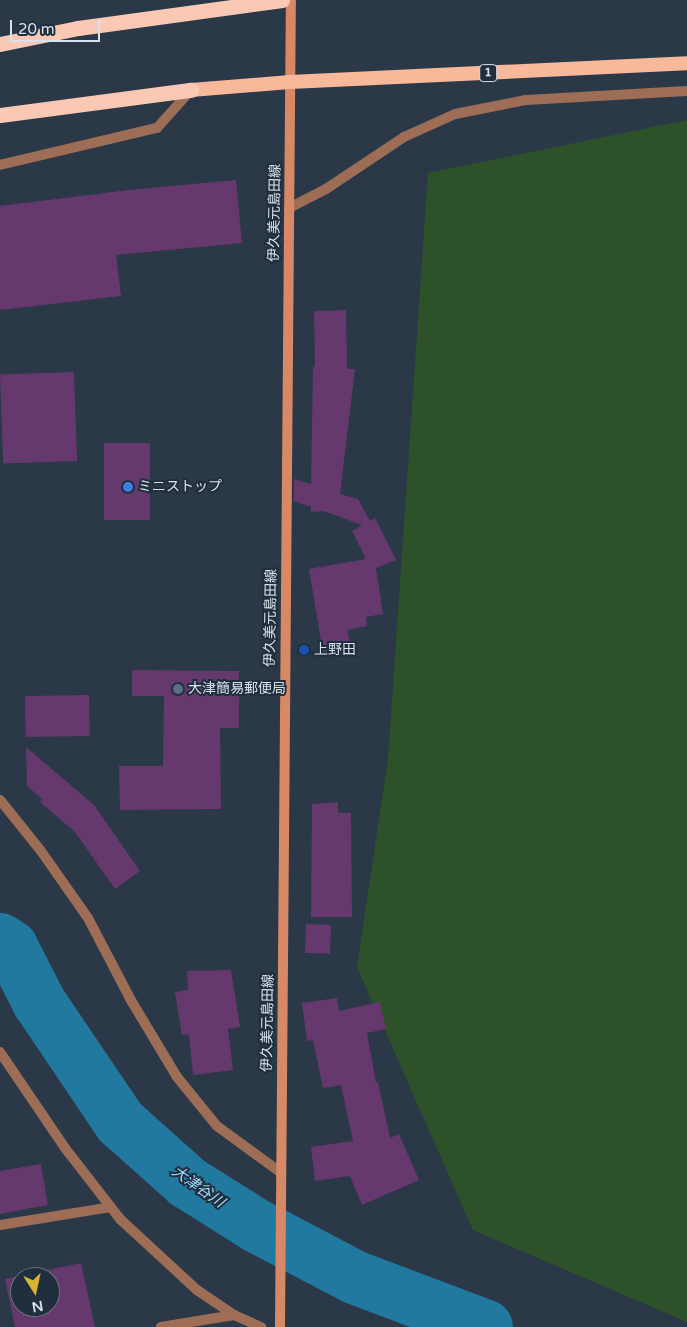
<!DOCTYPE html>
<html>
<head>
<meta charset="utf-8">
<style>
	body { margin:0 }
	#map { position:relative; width:687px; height:1327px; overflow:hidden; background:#2a3848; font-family:"Varela Round","Noto Sans JP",sans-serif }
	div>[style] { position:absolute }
	.green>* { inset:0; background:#2d522a }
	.river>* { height:54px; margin:-27px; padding:0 27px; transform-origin:27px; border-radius:27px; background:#22799f }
	.building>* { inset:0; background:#65396d; transform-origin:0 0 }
	.minor>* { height:10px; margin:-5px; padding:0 5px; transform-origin:5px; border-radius:5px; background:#9e6d56 }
	.secondary>* { height:10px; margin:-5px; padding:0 5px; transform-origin:5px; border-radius:5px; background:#d78965 }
	.trunk>* { height:14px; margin:-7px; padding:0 7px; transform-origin:7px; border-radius:7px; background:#f8b89a }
	.motorway>* { height:15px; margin:-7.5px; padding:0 7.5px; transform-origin:7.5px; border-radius:7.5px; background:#fac9b3 }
	.dots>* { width:14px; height:14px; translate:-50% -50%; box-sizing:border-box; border:2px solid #212e3d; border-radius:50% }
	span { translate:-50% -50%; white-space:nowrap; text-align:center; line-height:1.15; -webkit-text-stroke:4px #212e3d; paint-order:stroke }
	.shield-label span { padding:1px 4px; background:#212e3d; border:1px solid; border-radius:4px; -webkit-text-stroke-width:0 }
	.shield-label { font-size:12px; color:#d9e2ec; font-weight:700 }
	.street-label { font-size:14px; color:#d9e2ec }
	.poi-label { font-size:14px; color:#d9e2ec }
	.left { translate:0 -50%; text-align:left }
	.water-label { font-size:15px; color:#a1deff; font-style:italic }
	.north { position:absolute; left:10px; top:1267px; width:50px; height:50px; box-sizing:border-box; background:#212e3d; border:1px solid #6b7683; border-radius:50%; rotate:170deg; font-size:14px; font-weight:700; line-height:20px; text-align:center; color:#d9e2ec }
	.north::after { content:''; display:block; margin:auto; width:18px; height:22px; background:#d9b334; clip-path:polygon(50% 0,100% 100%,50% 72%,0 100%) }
	.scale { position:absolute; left:10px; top:20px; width:90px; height:22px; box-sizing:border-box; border:2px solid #d9e2ec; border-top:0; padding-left:6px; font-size:15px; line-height:18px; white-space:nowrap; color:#d9e2ec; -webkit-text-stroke:4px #212e3d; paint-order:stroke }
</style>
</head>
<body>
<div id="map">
	<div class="green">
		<div style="clip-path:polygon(687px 120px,687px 1322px,473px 1230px,357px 967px,388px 759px,428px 173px)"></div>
	</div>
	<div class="river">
		<div style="left:0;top:940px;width:13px;rotate:32deg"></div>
		<div style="left:11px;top:947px;width:62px;rotate:63deg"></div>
		<div style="left:39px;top:1002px;width:145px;rotate:56deg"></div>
		<div style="left:120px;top:1122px;width:90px;rotate:41.8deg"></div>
		<div style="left:187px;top:1182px;width:83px;rotate:32.2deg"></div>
		<div style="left:257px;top:1226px;width:110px;rotate:27.7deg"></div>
		<div style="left:354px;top:1277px;width:141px;rotate:20.7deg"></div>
	</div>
	<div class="building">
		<div style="clip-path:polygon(236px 180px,242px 243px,116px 255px,121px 296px,0 310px,0 206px,129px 190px)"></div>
		<div style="clip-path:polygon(346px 310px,347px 369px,355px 369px,340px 494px,358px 499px,370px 521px,375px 518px,396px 560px,376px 568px,383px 614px,366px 617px,367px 626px,347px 630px,350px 642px,345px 643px,346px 649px,323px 653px,309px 569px,366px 559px,352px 531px,362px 525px,324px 511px,311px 512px,311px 507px,294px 501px,294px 479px,311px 484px,313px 367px,315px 367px,314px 311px)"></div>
		<div style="left:74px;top:372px;width:89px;height:74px;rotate:88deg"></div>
		<div style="left:104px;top:443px;width:46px;height:77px"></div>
		<div style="clip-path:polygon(132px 670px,239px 671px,239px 728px,220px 728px,221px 809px,120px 810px,119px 766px,163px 766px,164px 696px,132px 696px)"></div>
		<div style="left:89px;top:695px;width:41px;height:64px;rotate:89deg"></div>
		<div style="clip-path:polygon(26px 747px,94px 805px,140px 871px,115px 889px,75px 832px,40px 802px,42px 799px,27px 786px)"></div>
		<div style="clip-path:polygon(338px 802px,338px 813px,351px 813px,352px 917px,311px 917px,312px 804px)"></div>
		<div style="left:306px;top:924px;width:25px;height:29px;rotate:2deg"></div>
		<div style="clip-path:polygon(231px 970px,240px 1027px,228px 1029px,233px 1070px,193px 1075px,189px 1034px,182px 1035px,175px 992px,188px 990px,187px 971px)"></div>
		<div style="clip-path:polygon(337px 998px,339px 1011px,380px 1002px,386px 1029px,367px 1033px,376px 1083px,378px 1082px,390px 1138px,399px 1134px,419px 1180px,362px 1205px,350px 1176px,315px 1181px,311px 1147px,353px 1141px,341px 1085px,323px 1088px,313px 1040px,307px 1041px,302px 1003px)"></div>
		<div style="clip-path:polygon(41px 1164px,48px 1205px,0 1214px,0 1171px)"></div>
		<div style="clip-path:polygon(evenodd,81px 1263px,95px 1327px,15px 1327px,5px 1279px,81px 1263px,20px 1277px,50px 1277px,50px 1307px,20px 1307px,20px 1277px)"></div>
	</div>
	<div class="minor">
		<div style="left:0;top:165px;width:161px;rotate:-13.3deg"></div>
		<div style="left:157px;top:128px;width:51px;rotate:-48.2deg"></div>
		<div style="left:289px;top:208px;width:42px;rotate:-27.2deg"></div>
		<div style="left:326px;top:189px;width:94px;rotate:-33.7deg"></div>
		<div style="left:404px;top:137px;width:56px;rotate:-24.3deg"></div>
		<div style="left:455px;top:114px;width:72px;rotate:-11.2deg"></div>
		<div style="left:526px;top:100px;width:161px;rotate:-3.2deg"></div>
		<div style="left:0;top:800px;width:65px;rotate:51.2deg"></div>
		<div style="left:41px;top:851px;width:82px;rotate:55deg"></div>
		<div style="left:88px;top:918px;width:95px;rotate:62.4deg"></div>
		<div style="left:132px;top:1002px;width:87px;rotate:59deg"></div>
		<div style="left:177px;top:1077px;width:63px;rotate:50.8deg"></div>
		<div style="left:217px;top:1126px;width:78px;rotate:36.1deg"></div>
		<div style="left:0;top:1052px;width:116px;rotate:55.9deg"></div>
		<div style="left:65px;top:1148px;width:90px;rotate:52.2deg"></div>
		<div style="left:120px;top:1219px;width:105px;rotate:42.7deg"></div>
		<div style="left:197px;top:1290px;width:45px;rotate:34deg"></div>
		<div style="left:234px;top:1315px;width:30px;rotate:24deg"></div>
		<div style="left:0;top:1225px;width:112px;rotate:-9.2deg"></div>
		<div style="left:161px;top:1327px;width:74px;rotate:-9.3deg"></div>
	</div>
	<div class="secondary">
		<div style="left:280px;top:1327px;width:1327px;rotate:-89.53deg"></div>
	</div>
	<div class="trunk">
		<div style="left:191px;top:90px;width:99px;rotate:-4.6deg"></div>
		<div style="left:290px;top:82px;width:397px;rotate:-2.7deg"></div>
	</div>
	<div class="motorway">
		<div style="left:0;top:44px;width:80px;rotate:-11.6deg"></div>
		<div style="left:78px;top:28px;width:206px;rotate:-7.8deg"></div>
		<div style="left:0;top:115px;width:193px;rotate:-7.5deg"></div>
	</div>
	<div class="dots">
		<div style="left:128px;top:487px;background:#3f7fe0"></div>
		<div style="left:304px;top:650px;background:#1a4fb4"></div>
		<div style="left:178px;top:689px;background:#5c6f8a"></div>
	</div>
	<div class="shield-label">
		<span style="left:488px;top:73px">1</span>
	</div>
	<div class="street-label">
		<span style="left:275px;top:213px;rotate:-89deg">伊久美元島田線</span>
		<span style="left:271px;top:618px;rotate:-89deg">伊久美元島田線</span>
		<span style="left:268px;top:1023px;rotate:-89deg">伊久美元島田線</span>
	</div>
	<div class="poi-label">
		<span class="left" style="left:138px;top:487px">ミニストップ</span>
		<span class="left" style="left:314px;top:650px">上野田</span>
		<span class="left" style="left:188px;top:689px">大津簡易郵便局</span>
	</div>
	<div class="water-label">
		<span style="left:198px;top:1187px;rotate:35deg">大津谷川</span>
	</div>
	<div class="north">N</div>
	<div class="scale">20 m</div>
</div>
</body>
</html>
